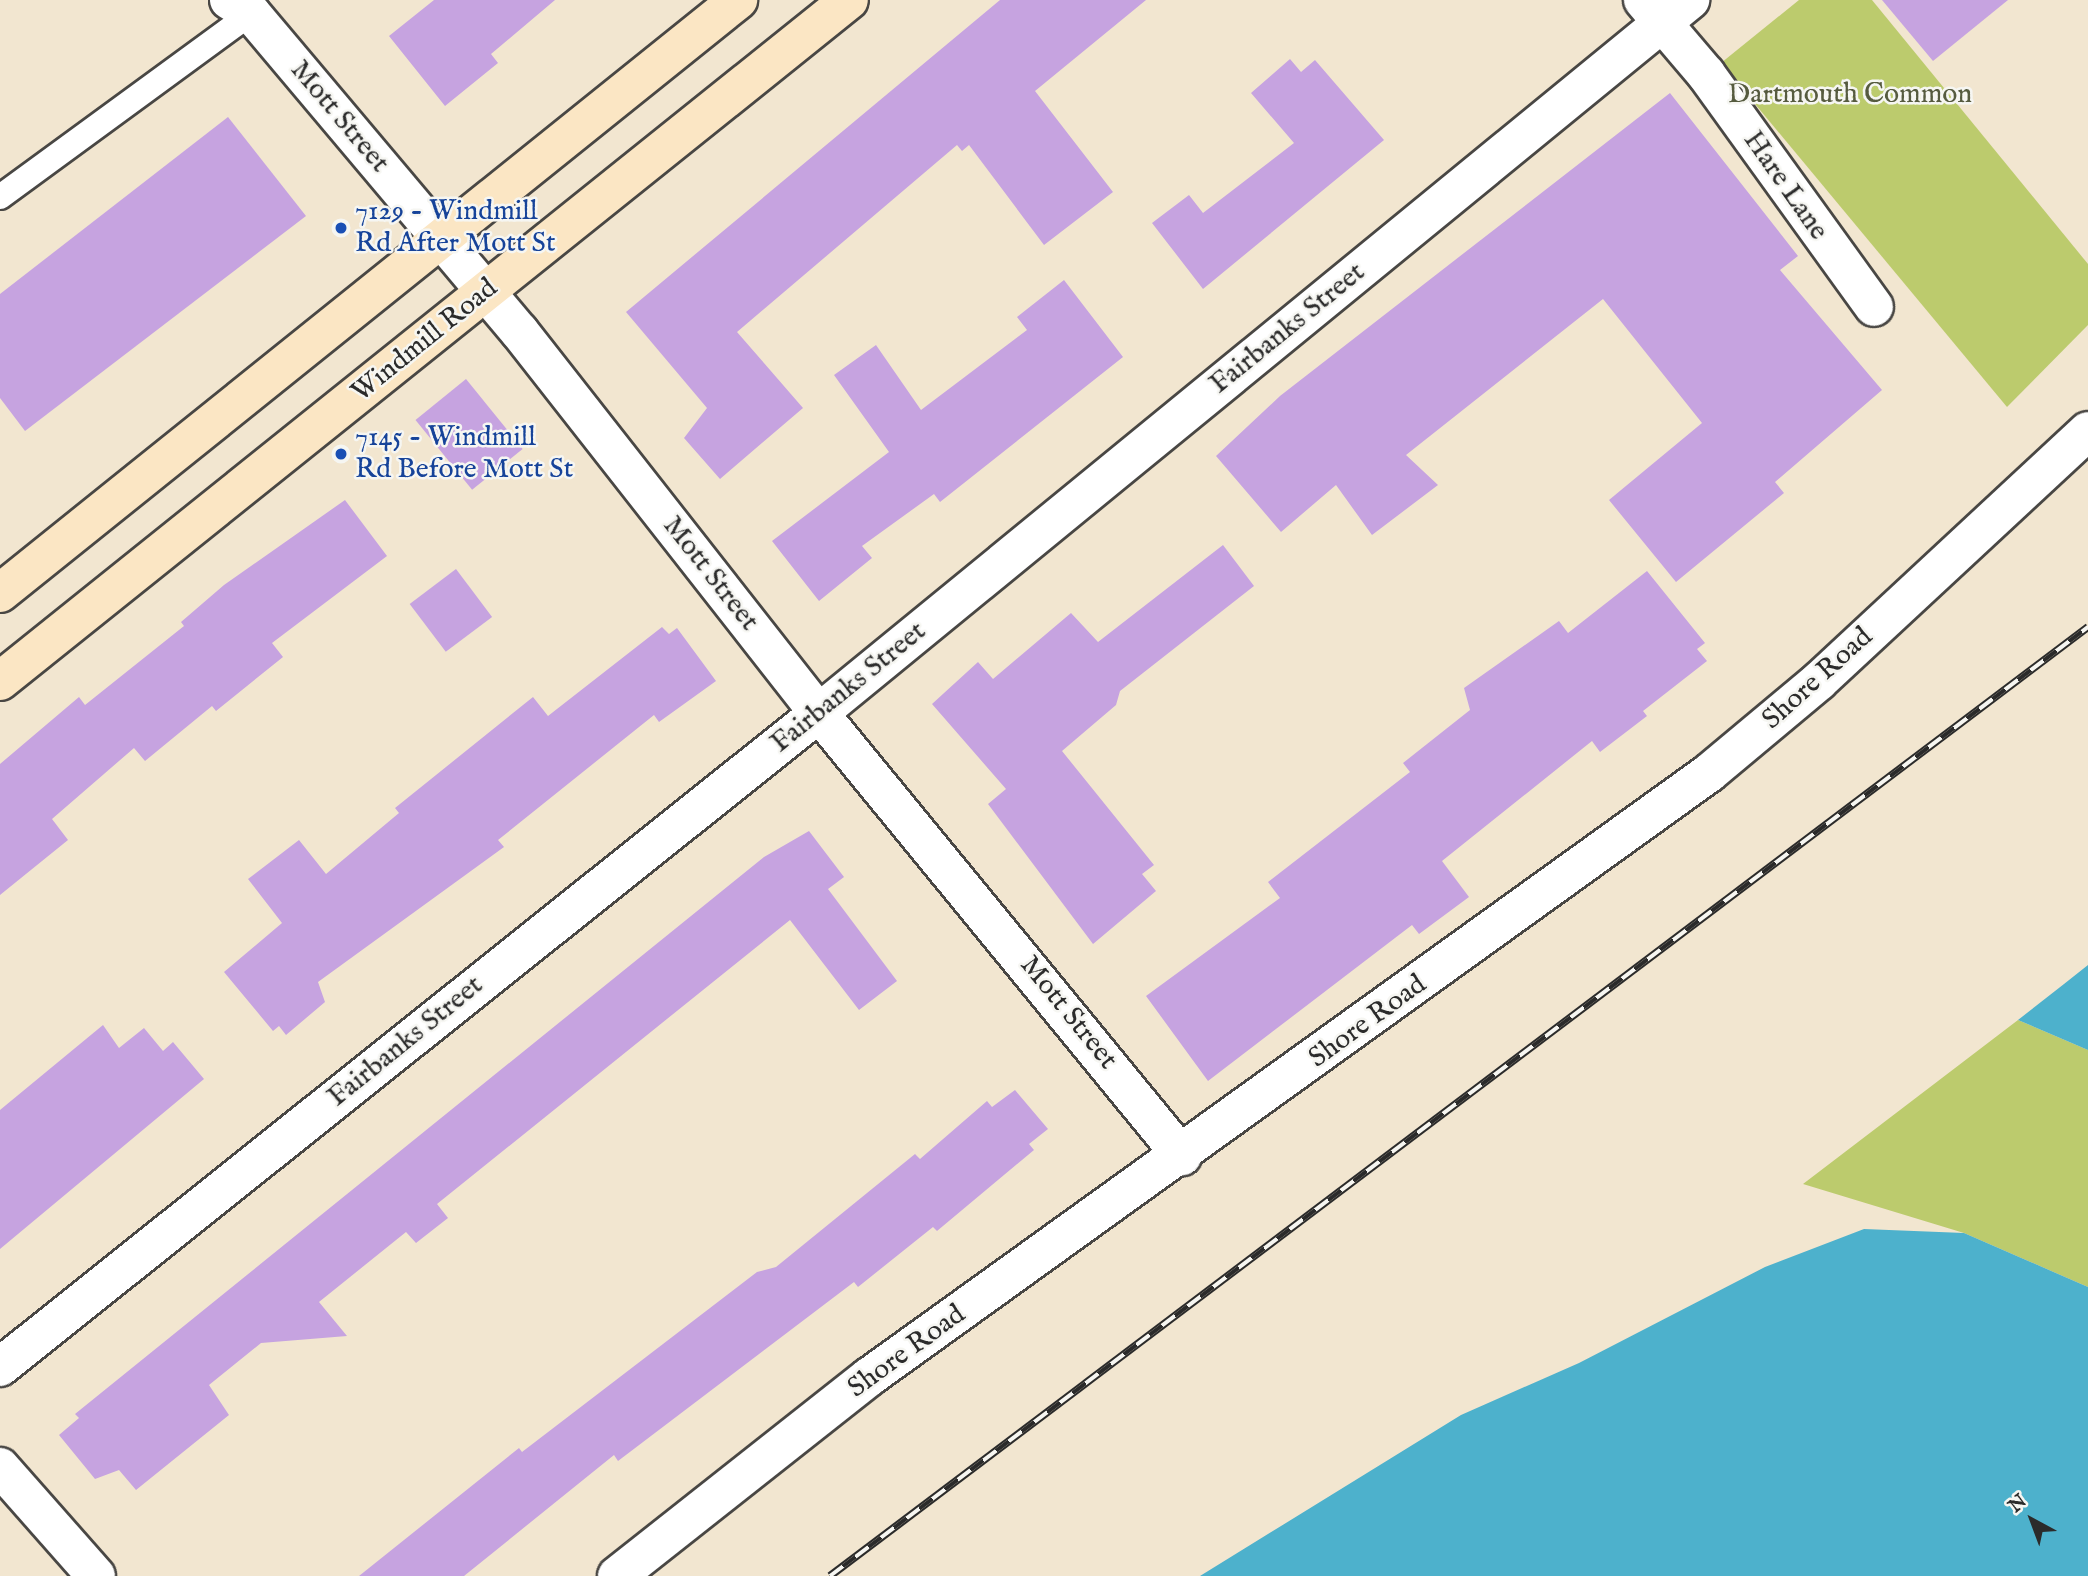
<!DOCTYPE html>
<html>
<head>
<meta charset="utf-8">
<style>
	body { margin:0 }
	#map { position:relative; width:2088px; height:1576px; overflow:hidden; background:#f2e6d0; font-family:"IM FELL English",serif }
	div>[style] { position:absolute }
	.green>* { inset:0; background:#bccb6d }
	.water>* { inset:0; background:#4db1cc }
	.building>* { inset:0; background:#c6a3e0; transform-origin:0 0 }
	.roads { filter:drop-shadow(2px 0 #494744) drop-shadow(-2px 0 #494744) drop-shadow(0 2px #494744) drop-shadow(0 -2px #494744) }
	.service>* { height:24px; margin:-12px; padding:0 12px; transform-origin:12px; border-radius:12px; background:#fff }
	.minor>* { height:38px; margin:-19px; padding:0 19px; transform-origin:19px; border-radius:19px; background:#fff }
	.secondary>* { height:38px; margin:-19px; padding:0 19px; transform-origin:19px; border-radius:19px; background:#fbe6c4 }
	.rail>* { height:8px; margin-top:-4px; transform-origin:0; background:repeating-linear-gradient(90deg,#f6f6f2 0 16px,#2b2b2b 0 32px); box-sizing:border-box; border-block:2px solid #2b2b2b }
	.dots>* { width:19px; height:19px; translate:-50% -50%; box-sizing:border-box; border:4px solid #f6f6f2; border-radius:50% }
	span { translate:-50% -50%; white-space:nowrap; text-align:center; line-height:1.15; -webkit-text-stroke:5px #f6f6f2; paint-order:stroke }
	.park-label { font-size:28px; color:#565b3f }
	.street-label { font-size:28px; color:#2b2b2b }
	.transit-label { font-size:28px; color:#164399 }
	.left { translate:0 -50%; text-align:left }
	.north { position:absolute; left:1997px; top:1485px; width:70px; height:70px; -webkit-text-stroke:5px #f6f6f2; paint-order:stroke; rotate:319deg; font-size:19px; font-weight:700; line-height:28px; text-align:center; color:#2b2b2b }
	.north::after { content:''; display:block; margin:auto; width:24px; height:32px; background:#2b2b2b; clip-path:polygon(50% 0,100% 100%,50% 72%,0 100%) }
</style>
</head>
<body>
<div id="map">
	<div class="green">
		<div style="clip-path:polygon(1799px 0,1872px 0,2088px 264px,2088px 325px,2007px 407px,1721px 63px)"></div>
		<div style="clip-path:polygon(2018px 1020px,2088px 1050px,2088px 1287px,1964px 1233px,1803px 1184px)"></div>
	</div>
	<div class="water">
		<div style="clip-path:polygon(2088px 965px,2088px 1050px,2018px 1020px,2064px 984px)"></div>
		<div style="clip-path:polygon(1864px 1229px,1964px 1233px,2088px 1287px,2088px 1576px,1200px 1576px,1461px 1415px,1579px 1363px,1765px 1267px)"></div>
	</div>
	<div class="building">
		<div style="clip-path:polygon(434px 0,555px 0,491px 54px,498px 63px,445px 106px,389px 36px)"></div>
		<div style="clip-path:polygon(1000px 0,1146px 0,1035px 91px,1113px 192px,1044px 245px,969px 145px,962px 151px,957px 145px,737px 332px,803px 408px,720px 479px,684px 438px,707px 408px,626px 312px)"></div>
		<div style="clip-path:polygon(1882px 0,2008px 0,1933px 61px)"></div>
		<div style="clip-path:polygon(1290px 59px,1301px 72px,1315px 60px,1384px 140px,1203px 289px,1152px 223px,1189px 195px,1203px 213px,1294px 143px,1251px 93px)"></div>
		<div style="clip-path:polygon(1670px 93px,1798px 256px,1780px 270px,1882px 390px,1775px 482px,1784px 493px,1676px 582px,1609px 500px,1702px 423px,1603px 299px,1406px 455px,1438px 485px,1372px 535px,1336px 485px,1281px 532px,1216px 456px,1280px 396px)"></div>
		<div style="clip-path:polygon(228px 117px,306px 216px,25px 431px,0 398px,0 294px)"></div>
		<div style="clip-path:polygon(1064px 280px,1123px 357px,940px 502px,934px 494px,862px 546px,872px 558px,819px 601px,772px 541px,889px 452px,834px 375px,876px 345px,921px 410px,1027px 330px,1017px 317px)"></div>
		<div style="left:466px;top:379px;width:90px;height:65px;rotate:51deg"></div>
		<div style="clip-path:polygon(345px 500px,387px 556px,272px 643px,283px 657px,216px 711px,212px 706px,145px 761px,134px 748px,52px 819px,68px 840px,0 895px,0 764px,79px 697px,85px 705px,184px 626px,181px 622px,224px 585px)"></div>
		<div style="clip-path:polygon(1223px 545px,1254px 586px,1120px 691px,1116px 705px,1062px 751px,1154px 865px,1142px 874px,1156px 891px,1093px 944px,988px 804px,1006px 789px,932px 704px,978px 662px,993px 679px,1071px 613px,1098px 642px)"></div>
		<div style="left:456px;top:569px;width:60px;height:58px;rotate:53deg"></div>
		<div style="clip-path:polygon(1647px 571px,1705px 643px,1697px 649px,1707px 661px,1643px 711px,1647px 716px,1600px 752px,1592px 741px,1442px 861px,1469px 897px,1419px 934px,1412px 925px,1208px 1081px,1146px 996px,1280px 898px,1268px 882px,1410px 772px,1403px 763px,1470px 710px,1464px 688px,1559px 621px,1568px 633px)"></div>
		<div style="clip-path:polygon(662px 627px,669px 634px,677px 628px,716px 681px,659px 722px,654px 715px,498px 840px,504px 847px,318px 982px,325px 1002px,286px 1035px,279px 1026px,273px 1031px,224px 972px,282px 923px,248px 879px,299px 840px,326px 874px,399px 813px,395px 808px,533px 697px,548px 716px)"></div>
		<div style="clip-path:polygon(809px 831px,844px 877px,828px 889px,897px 981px,859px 1010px,790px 920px,437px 1204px,448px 1218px,416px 1243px,406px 1232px,319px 1302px,347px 1336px,261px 1343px,209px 1385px,229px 1415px,136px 1490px,119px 1470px,95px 1479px,59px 1435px,79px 1418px,75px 1414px,764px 857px)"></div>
		<div style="clip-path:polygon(103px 1025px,119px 1048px,144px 1028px,163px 1051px,173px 1042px,204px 1079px,0 1249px,0 1110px)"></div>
		<div style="clip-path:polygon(1015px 1090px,1048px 1129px,1029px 1144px,1034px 1150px,937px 1231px,933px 1227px,858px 1287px,854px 1282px,618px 1461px,614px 1455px,464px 1576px,359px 1576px,519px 1448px,522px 1452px,757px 1272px,776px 1267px,915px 1154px,920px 1159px,987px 1101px,992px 1107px)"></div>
	</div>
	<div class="roads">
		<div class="service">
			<div style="left:0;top:197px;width:311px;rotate:-36.2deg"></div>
		</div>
		<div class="minor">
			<div style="left:229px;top:0;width:26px;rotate:31deg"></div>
			<div style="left:251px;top:13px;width:416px;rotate:49.9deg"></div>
			<div style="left:519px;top:331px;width:486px;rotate:51.9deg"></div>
			<div style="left:819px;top:713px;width:573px;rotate:50.67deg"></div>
			<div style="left:1643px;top:0;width:97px;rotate:49.6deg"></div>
			<div style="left:1706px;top:74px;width:287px;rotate:54.2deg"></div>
			<div style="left:0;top:1367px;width:1048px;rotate:-38.61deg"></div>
			<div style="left:819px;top:713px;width:1126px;rotate:-39.3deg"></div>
			<div style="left:0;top:1467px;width:145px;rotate:48.6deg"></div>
			<div style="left:617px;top:1576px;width:321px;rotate:-38.3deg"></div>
			<div style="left:869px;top:1377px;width:1035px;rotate:-35.72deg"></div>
			<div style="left:1709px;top:773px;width:143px;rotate:-39.9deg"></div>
			<div style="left:1819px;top:681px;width:367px;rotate:-42.9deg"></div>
		</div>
		<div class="secondary">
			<div style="left:0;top:593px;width:947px;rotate:-38.78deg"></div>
			<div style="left:0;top:681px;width:1088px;rotate:-38.73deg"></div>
		</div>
	</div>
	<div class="rail">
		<div style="left:830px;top:1576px;width:1576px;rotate:-37.03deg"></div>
	</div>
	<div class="dots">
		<div style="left:341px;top:228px;background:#1a4fb4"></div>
		<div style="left:341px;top:454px;background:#1a4fb4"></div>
	</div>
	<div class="park-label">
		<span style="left:1850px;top:95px">Dartmouth Common</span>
	</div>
	<div class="street-label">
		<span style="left:339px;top:117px;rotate:50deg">Mott Street</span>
		<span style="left:1785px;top:186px;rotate:55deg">Hare Lane</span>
		<span style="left:1288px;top:329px;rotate:-39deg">Fairbanks Street</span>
		<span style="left:425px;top:341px;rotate:-39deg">Windmill Road</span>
		<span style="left:710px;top:574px;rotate:52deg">Mott Street</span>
		<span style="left:1818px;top:679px;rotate:-42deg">Shore Road</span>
		<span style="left:849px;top:688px;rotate:-39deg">Fairbanks Street</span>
		<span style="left:1068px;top:1013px;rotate:51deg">Mott Street</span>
		<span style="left:1368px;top:1022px;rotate:-36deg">Shore Road</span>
		<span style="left:406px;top:1042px;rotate:-39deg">Fairbanks Street</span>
		<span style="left:907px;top:1352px;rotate:-36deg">Shore Road</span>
	</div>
	<div class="transit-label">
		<span class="left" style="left:355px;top:228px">7129 - Windmill<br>Rd After Mott St</span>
		<span class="left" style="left:355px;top:454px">7145 - Windmill<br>Rd Before Mott St</span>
	</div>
	<div class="north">N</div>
</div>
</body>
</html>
